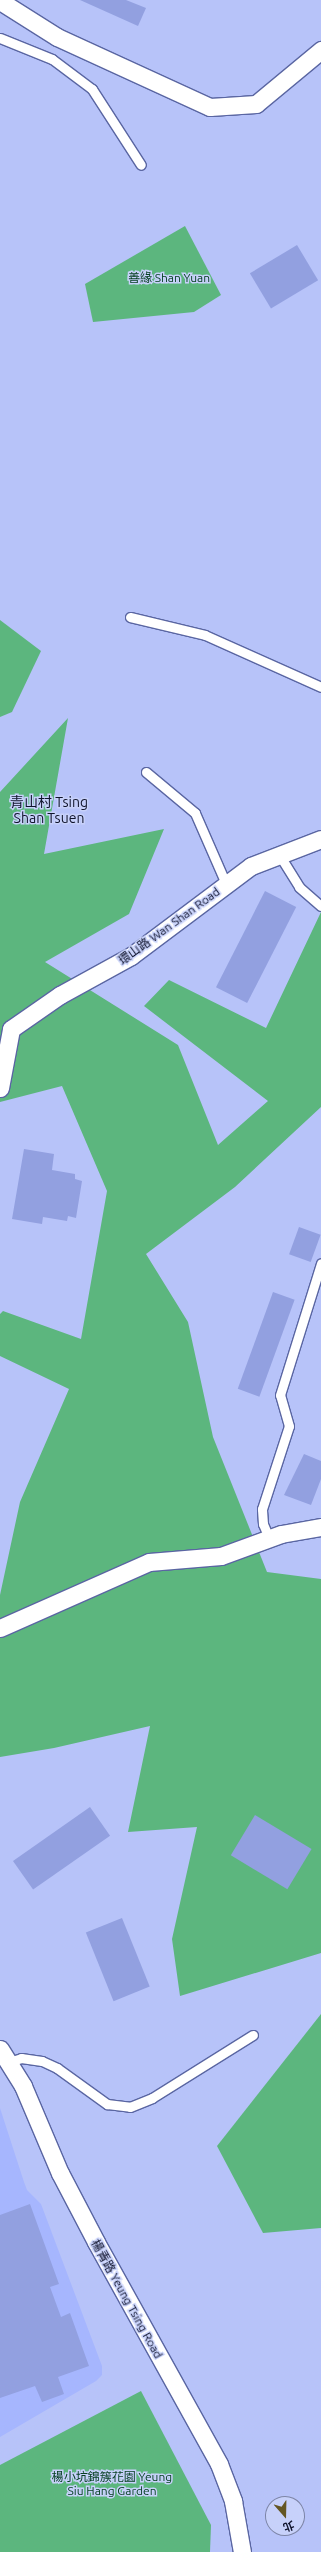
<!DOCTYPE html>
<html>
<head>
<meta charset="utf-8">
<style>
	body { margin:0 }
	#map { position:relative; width:321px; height:2552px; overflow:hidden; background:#b7c3f9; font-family:Ubuntu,"Noto Sans TC",sans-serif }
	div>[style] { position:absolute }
	.built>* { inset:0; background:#a6b6fe }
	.green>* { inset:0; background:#5cb67e }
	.building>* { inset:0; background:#92a0e0; transform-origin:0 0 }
	.roads { filter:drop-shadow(1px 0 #5a66a2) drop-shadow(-1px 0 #5a66a2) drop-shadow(0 1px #5a66a2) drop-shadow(0 -1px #5a66a2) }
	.service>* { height:9px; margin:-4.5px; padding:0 4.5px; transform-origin:4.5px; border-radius:4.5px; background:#fff }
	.minor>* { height:17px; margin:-8.5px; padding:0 8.5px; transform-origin:8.5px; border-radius:8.5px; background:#fff }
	span { translate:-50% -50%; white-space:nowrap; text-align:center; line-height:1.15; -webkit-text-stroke:3px #c7d1fa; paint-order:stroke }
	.park-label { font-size:12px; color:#064022 }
	.street-label { font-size:12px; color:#0f132b }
	.quarter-label { font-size:14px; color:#0f132b }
	.north { position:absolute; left:265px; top:2496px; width:40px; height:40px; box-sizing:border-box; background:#c7d1fa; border:1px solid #7d85a7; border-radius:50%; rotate:160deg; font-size:11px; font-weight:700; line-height:16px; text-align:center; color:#0f132b }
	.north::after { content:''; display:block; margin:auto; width:14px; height:18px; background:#645623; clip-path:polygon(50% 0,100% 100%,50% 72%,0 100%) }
</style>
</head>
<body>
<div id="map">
	<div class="built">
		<div style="clip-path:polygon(0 2108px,24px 2182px,27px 2190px,41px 2204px,102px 2366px,102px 2375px,96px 2381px,0 2437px)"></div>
	</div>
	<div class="green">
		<div style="clip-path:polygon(185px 226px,221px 295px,194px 312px,93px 322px,85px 284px)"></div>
		<div style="clip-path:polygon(0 620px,41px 651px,12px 712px,0 717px)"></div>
		<div style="clip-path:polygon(68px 718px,44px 854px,164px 829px,129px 914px,45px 962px,178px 1045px,218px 1145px,268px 1101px,144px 1006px,169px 980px,266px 1028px,321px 912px,321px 1107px,235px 1187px,146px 1254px,188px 1322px,213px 1437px,267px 1572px,321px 1579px,321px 1953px,180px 1996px,172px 1939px,197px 1827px,128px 1832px,150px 1726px,54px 1748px,0 1757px,0 1595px,20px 1502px,69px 1389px,0 1356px,0 1314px,3px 1311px,81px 1339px,107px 1191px,62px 1086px,0 1102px,0 792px)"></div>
		<div style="clip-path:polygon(321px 2014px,321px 2228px,263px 2233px,217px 2146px)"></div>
		<div style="clip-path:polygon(141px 2391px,211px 2525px,210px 2552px,0 2552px,0 2465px)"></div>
	</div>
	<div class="building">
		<div style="clip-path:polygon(80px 0,126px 0,146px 8px,138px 26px)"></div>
		<div style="left:297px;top:245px;width:41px;height:55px;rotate:59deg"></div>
		<div style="left:265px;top:891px;width:35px;height:108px;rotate:27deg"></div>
		<div style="clip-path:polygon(24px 1149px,54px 1154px,52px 1170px,75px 1174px,75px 1179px,82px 1181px,76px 1218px,68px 1216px,67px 1221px,43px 1217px,42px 1224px,12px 1219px)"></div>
		<div style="left:299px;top:1227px;width:23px;height:29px;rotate:20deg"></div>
		<div style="left:273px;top:1292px;width:23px;height:103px;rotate:20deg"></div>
		<div style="clip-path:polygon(304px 1454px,321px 1461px,321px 1479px,311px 1505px,284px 1495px)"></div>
		<div style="left:90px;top:1807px;width:35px;height:94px;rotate:55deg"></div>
		<div style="left:255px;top:1815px;width:66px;height:47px;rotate:31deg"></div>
		<div style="left:122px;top:1918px;width:74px;height:39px;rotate:68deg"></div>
		<div style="clip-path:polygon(30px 2204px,59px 2284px,50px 2287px,61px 2317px,70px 2313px,89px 2366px,58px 2377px,64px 2394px,42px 2402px,35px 2386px,0 2398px,0 2215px)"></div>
	</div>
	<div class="roads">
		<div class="service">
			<div style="left:0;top:38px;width:56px;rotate:22deg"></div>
			<div style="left:52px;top:59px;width:50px;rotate:36.9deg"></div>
			<div style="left:92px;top:89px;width:90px;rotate:57.2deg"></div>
			<div style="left:130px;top:617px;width:77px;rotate:13.5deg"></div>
			<div style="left:205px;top:635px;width:127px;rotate:24.1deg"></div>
			<div style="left:146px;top:772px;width:64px;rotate:39.9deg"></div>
			<div style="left:195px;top:813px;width:77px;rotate:66.4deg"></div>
			<div style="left:280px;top:856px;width:36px;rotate:58deg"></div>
			<div style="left:299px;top:887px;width:29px;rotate:41deg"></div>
			<div style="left:269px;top:1538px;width:15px;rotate:-113deg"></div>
			<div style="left:263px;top:1524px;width:15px;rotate:-94deg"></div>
			<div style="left:262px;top:1509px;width:87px;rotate:-72deg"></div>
			<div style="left:289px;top:1426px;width:32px;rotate:-106deg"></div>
			<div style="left:280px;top:1395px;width:138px;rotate:-72.7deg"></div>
			<div style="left:9px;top:2062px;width:13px;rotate:-18deg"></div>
			<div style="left:21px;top:2058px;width:21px;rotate:8deg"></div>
			<div style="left:42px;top:2061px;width:17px;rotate:25deg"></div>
			<div style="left:57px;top:2068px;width:62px;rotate:35.8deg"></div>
			<div style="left:107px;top:2104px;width:23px;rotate:7deg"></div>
			<div style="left:130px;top:2107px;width:24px;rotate:-22deg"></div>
			<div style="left:152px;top:2098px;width:119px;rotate:-32deg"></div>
		</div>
		<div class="minor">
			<div style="left:0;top:1px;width:67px;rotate:32.3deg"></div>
			<div style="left:57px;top:37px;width:168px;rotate:24.6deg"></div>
			<div style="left:210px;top:107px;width:46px;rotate:-3.7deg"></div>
			<div style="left:256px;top:104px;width:85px;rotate:-39.7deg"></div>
			<div style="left:0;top:1088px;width:60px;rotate:-79.4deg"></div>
			<div style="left:11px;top:1029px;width:60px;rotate:-34.8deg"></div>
			<div style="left:60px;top:995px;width:81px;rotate:-28.8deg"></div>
			<div style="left:131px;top:956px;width:150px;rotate:-36.9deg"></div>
			<div style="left:251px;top:866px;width:75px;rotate:-21.1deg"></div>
			<div style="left:0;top:1628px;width:163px;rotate:-23.9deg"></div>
			<div style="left:149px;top:1562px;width:72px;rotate:-4.8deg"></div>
			<div style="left:221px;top:1556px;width:64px;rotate:-20.1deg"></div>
			<div style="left:281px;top:1534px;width:41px;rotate:-9.9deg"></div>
			<div style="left:0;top:2049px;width:44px;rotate:58.1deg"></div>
			<div style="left:23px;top:2086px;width:95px;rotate:67deg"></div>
			<div style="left:60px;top:2173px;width:78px;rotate:62.4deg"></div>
			<div style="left:96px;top:2242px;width:254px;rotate:61deg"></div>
			<div style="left:219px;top:2464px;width:40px;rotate:69deg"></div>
			<div style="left:233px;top:2501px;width:52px;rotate:80deg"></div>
		</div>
	</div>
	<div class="park-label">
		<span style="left:169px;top:278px">善緣 Shan Yuan</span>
		<span style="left:112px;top:2484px">楊小坑錦簇花園 Yeung<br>Siu Hang Garden</span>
	</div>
	<div class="street-label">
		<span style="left:169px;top:926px;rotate:-36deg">環山路 Wan Shan Road</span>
		<span style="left:127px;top:2299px;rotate:61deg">楊青路 Yeung Tsing Road</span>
	</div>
	<div class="quarter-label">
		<span style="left:49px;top:810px">青山村 Tsing<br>Shan Tsuen</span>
	</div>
	<div class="north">北</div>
</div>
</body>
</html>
